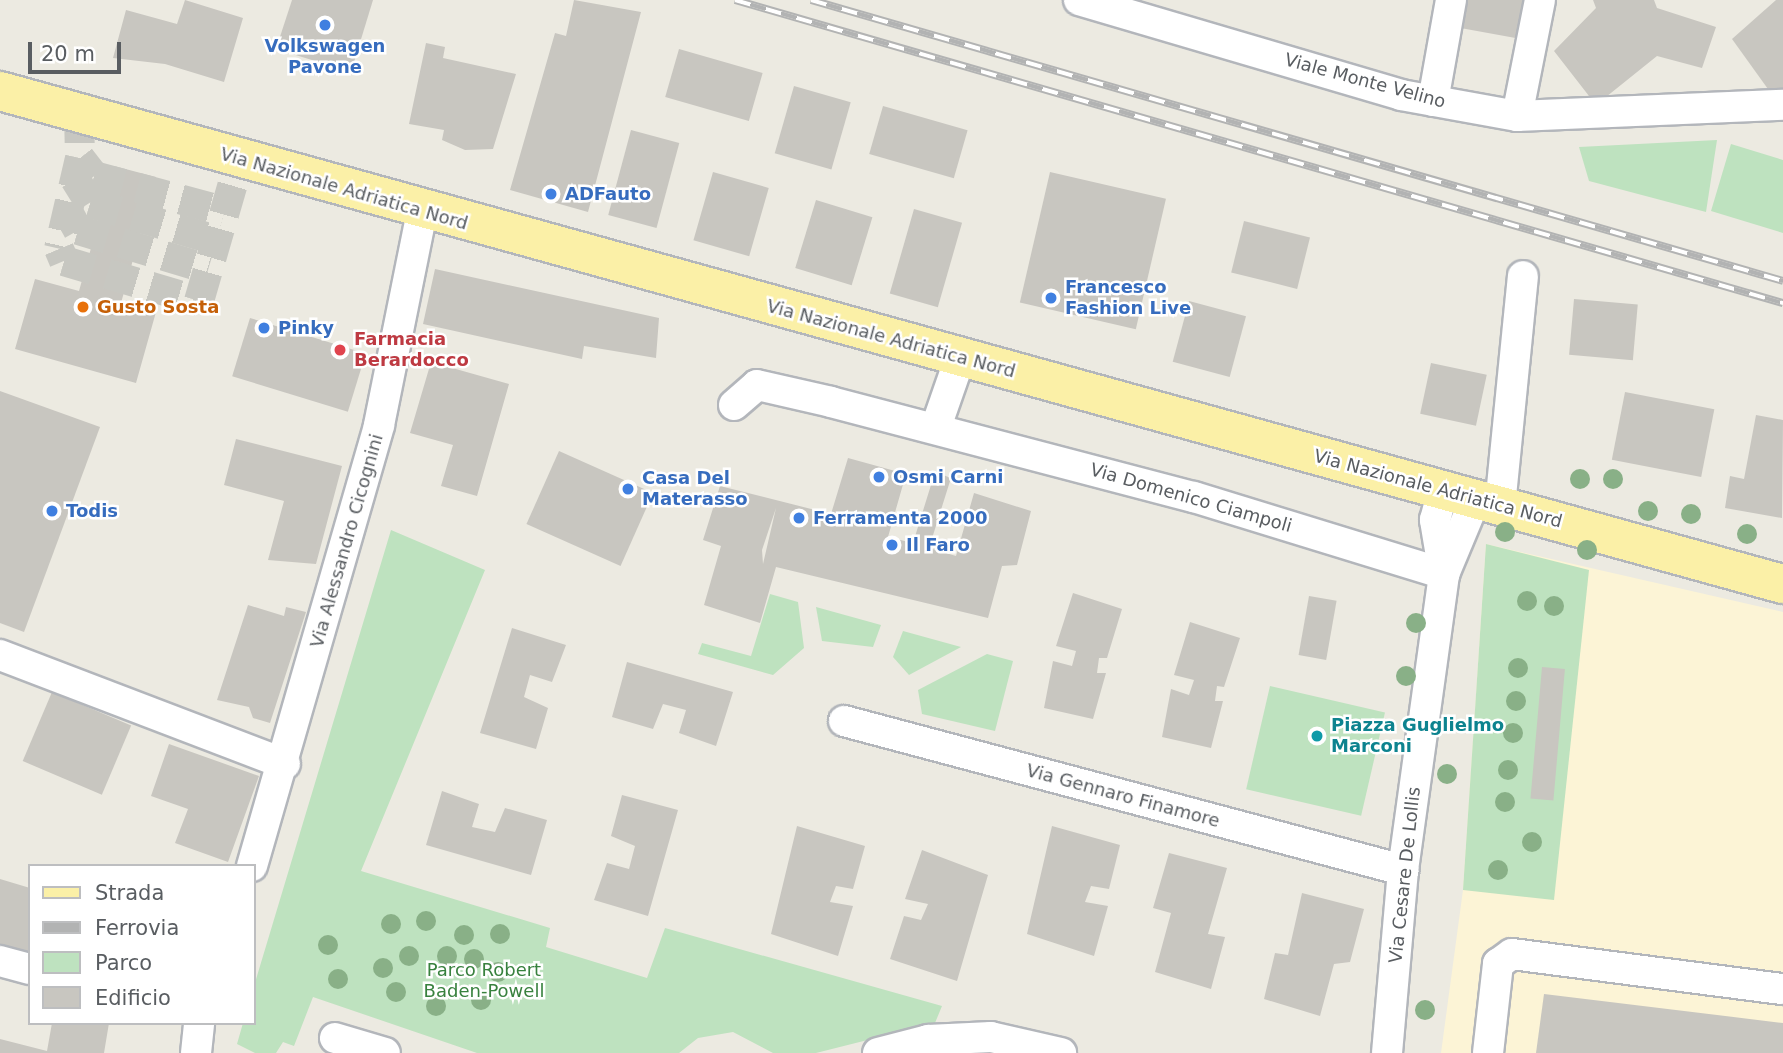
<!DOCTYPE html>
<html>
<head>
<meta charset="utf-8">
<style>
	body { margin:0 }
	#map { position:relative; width:1783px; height:1053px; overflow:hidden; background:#eceae1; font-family:"DejaVu Sans",sans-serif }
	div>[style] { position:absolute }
	.commercial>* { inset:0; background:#fcf4d6 }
	.green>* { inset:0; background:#bee2bf; transform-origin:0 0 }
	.building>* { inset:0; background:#c8c6c0; transform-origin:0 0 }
	.minor-tunnel>* { height:30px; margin-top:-15px; transform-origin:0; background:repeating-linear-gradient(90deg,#c7c7c1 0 30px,transparent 0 45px) }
	.roads { filter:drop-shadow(2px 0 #b3b6bb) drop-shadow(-2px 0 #b3b6bb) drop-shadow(0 2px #b3b6bb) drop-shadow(0 -2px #b3b6bb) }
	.minor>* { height:30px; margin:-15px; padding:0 15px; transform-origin:15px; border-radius:15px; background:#fff }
	.major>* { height:38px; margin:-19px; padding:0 19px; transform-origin:19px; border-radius:19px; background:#fbf0a7 }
	.rail>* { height:8px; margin-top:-4px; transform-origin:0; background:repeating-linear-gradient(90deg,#fff 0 16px,#b2b3b3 0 32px); box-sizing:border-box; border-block:2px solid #b2b3b3 }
	.trees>* { width:20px; height:20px; margin:-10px; border-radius:50%; background:#89b087 }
	.dots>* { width:19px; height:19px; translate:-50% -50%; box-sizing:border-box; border:4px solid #fff; border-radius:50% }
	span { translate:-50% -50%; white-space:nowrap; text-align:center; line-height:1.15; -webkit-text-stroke:5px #fff; paint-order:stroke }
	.shop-label { font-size:18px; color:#366cbe; font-weight:700 }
	.left { translate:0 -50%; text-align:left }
	.street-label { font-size:18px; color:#595d61 }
	.food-label { font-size:18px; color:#c56008; font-weight:700 }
	.health-label { font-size:18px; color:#be3a42; font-weight:700 }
	.culture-label { font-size:18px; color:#0d838f; font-weight:700 }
	.park-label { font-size:18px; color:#38813e }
	.legend { position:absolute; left:28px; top:864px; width:228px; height:161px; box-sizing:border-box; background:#fff; border:2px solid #bdbec0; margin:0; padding:9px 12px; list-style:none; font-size:21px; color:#595d61 }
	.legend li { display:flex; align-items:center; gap:14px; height:35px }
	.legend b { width:35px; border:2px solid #bdbec0 }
	.scale { position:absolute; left:28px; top:42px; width:93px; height:32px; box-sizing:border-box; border:4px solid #595d61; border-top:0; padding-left:9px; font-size:21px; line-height:24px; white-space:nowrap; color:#595d61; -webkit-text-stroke:5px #fff; paint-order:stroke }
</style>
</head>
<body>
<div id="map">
	<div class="commercial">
		<div style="clip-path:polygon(1486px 544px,1783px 612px,1783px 1053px,1441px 1053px,1463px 890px)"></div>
	</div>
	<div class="green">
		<div style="clip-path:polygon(1717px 140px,1706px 212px,1589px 181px,1579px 147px)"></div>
		<div style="clip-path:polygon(1731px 144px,1783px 160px,1783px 233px,1711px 211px)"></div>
		<div style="clip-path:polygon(391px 530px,485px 570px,361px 871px,550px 928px,546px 947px,647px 978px,665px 928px,942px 1006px,935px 1023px,816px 1053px,773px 1053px,733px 1032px,698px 1038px,679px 1053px,477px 1053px,313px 997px,294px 1046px,283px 1042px,276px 1053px,255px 1053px,237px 1044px,243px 1023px,254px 1023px,254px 986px)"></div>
		<div style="clip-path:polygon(1486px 544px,1589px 570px,1554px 900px,1463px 890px)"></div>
		<div style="clip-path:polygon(770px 594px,798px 602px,804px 648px,773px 675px,698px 654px,702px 643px,751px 656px)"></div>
		<div style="clip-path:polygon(816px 607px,881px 625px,873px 647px,822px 641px)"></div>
		<div style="clip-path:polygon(903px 631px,961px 647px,909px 675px,893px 657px)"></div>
		<div style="clip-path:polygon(987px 654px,1013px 661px,995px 731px,922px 714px,918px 690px)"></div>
		<div style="left:1270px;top:686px;width:118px;height:106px;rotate:13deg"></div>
	</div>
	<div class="building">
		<div style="clip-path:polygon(185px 0,243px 18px,224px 82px,165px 64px,113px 58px,126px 10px,177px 24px)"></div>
		<div style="clip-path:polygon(292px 0,373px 0,351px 72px,276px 49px)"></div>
		<div style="clip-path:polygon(574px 0,641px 12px,588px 212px,510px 190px,555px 33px,566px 36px)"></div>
		<div style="clip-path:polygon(1460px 0,1528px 0,1521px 39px,1455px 27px)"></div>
		<div style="clip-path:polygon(1593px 0,1654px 0,1657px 8px,1716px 27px,1702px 68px,1657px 56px,1596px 105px,1554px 51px,1596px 8px)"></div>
		<div style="clip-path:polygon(1776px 0,1783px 0,1783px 90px,1773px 96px,1732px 39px)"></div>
		<div style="clip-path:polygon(426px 43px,445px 47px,443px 58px,516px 74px,493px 149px,465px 150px,442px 140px,444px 130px,409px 124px)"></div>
		<div style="left:679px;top:49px;width:87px;height:50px;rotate:16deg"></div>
		<div style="left:794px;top:86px;width:59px;height:70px;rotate:16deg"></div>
		<div style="left:883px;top:106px;width:88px;height:50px;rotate:16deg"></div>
		<div style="left:631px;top:130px;width:50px;height:88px;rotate:15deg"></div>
		<div style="clip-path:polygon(114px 166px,156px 177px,121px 303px,156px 312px,136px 383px,15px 349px,35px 279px,79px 291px)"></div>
		<div style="left:713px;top:172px;width:58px;height:71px;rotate:16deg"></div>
		<div style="left:1050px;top:172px;width:119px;height:134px;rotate:13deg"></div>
		<div style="left:816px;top:200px;width:59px;height:71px;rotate:17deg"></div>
		<div style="left:914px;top:209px;width:50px;height:88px;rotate:16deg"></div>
		<div style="left:1244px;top:221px;width:68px;height:53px;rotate:14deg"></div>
		<div style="clip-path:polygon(435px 269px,659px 318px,656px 358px,584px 346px,582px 359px,423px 324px)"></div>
		<div style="left:1574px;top:299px;width:64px;height:56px;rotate:5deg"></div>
		<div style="left:1189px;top:301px;width:59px;height:63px;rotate:15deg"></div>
		<div style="left:250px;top:318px;width:121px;height:61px;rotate:17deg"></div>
		<div style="clip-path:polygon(431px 362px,509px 384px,477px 496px,441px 486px,453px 445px,410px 433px)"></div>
		<div style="left:1431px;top:363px;width:57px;height:52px;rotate:12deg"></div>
		<div style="clip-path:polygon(0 391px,100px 427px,24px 632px,0 623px)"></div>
		<div style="left:1625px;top:392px;width:91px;height:69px;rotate:11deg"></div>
		<div style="clip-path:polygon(1756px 415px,1783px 420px,1782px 518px,1725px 508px,1730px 476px,1744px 479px)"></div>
		<div style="clip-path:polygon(236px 439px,342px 466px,316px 564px,268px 560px,284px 501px,224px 485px)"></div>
		<div style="left:559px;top:451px;width:103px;height:80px;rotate:24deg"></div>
		<div style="clip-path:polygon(evenodd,848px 458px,906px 474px,888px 537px,913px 543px,935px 472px,951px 478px,929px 548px,956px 556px,974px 493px,1031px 511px,1017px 565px,1002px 566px,988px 618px,776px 567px,760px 623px,704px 605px,721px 546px,703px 540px,720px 486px,831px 514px,848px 458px,776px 508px,763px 564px,762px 550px,776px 508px)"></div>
		<div style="clip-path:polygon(1073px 593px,1122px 609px,1107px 658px,1099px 658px,1097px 673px,1106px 673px,1093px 719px,1044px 708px,1053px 661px,1072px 666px,1076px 651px,1056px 646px)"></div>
		<div style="left:1309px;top:596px;width:28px;height:60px;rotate:10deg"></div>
		<div style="clip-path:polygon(248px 605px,284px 616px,286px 607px,306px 612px,270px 723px,253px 718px,249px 707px,217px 700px)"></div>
		<div style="clip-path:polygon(1190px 622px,1240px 638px,1224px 687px,1217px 686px,1215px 701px,1223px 701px,1211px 748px,1162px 737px,1171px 689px,1189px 695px,1194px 680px,1174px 675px)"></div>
		<div style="clip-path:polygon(512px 628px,566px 645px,552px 682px,530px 675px,524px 697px,548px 708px,536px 749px,480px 733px)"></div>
		<div style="clip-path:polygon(627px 662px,733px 692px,716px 746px,679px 733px,686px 710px,663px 704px,653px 729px,612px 717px)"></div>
		<div style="left:1542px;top:667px;width:23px;height:132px;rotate:5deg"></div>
		<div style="left:52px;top:692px;width:86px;height:75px;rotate:23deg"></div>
		<div style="clip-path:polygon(169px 744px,259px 776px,228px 862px,175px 843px,188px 809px,151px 796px)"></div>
		<div style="clip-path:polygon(442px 791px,479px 804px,472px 827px,495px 832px,505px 808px,547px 820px,531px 875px,426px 845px)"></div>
		<div style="clip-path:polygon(622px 795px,678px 810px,648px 916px,594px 900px,607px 863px,629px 869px,635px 846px,611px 836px)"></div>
		<div style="clip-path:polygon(797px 826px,865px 846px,853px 889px,836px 886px,830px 902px,853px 906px,838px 956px,771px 934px)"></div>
		<div style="clip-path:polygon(1052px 826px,1120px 845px,1109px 889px,1091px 886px,1085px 902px,1108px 906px,1094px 956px,1027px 934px)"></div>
		<div style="clip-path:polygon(922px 850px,988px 875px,957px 981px,890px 959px,904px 916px,921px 920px,928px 904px,905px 899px)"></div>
		<div style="clip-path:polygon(1169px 853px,1227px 868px,1208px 934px,1225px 937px,1211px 989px,1155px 972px,1171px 913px,1153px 908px)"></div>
		<div style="clip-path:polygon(0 879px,30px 888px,30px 955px,0 946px)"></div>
		<div style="clip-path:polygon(1302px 893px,1364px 909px,1350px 962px,1334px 964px,1320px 1016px,1264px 999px,1275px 953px,1288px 955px)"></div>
		<div style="clip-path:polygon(1544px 994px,1783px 1023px,1783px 1053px,1536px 1053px)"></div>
		<div style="clip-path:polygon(52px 1023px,109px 1023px,104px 1053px,0 1053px,0 1039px,47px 1051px)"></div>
	</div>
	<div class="minor-tunnel">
		<div style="left:79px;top:113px;width:45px;rotate:88.7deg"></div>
		<div style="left:80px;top:158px;width:93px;rotate:103deg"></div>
		<div style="left:59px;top:249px;width:13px;rotate:67deg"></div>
		<div style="left:64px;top:261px;width:141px;rotate:16.5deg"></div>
		<div style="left:199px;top:301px;width:148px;rotate:-73.9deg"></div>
		<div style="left:80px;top:158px;width:23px;rotate:52deg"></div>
		<div style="left:94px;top:176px;width:135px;rotate:15.1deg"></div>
		<div style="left:75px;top:179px;width:28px;rotate:58deg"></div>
		<div style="left:90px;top:203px;width:131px;rotate:16.4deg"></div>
		<div style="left:68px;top:212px;width:21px;rotate:61deg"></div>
		<div style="left:78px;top:230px;width:136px;rotate:16.7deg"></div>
	</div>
	<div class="roads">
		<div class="minor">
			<div style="left:1079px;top:0;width:336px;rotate:16.4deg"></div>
			<div style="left:1401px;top:95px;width:118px;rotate:10.3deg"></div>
			<div style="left:1517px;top:116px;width:266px;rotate:-2.4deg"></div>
			<div style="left:1433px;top:101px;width:103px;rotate:-79.9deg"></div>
			<div style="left:1517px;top:116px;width:118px;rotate:-78.8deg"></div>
			<div style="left:734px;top:405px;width:30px;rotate:-41deg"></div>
			<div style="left:757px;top:385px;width:76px;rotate:12.9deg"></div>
			<div style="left:831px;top:402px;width:375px;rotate:14.7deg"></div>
			<div style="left:1194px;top:497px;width:262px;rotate:17.1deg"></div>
			<div style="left:936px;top:427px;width:73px;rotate:-70.8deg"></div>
			<div style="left:1500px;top:506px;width:231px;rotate:-84.3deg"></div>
			<div style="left:1444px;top:574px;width:80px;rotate:-67.3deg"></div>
			<div style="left:0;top:655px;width:305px;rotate:20.9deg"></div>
			<div style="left:844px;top:721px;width:579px;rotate:14.93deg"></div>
			<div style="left:252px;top:866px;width:459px;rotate:-73.9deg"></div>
			<div style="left:379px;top:425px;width:218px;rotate:-78.6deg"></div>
			<div style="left:0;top:961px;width:31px;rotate:15deg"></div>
			<div style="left:335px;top:1038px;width:52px;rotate:16.7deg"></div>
			<div style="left:196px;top:1053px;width:30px;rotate:-84deg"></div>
			<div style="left:878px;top:1053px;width:52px;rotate:-14.6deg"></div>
			<div style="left:928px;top:1040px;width:63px;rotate:-2.7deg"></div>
			<div style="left:991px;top:1037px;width:72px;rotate:12.9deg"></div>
			<div style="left:1387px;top:1053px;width:184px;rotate:-85deg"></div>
			<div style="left:1403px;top:870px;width:299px;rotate:-82.1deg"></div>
			<div style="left:1444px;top:574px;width:55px;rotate:-99.5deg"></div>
			<div style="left:1435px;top:520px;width:30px;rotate:-75deg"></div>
			<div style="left:1488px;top:1053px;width:90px;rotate:-83.6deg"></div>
			<div style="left:1498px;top:964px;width:17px;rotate:-36deg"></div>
			<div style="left:1512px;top:954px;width:273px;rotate:7.4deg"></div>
		</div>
		<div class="major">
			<div style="left:0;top:91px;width:1850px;rotate:15.46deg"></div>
		</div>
	</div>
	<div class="rail">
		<div style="left:735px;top:0;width:1091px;rotate:16.13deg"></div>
		<div style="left:811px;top:0;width:1012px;rotate:16.12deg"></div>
	</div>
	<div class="trees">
		<div style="left:1580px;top:479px"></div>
		<div style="left:1613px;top:479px"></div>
		<div style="left:1648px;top:511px"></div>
		<div style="left:1691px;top:514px"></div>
		<div style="left:1505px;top:532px"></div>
		<div style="left:1747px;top:534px"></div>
		<div style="left:1587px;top:550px"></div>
		<div style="left:1527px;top:601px"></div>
		<div style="left:1554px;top:606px"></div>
		<div style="left:1416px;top:623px"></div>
		<div style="left:1518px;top:668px"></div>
		<div style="left:1406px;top:676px"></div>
		<div style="left:1516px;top:701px"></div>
		<div style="left:1513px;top:733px"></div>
		<div style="left:1508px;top:770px"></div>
		<div style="left:1447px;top:774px"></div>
		<div style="left:1505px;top:802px"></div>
		<div style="left:1532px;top:842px"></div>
		<div style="left:1498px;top:870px"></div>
		<div style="left:426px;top:921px"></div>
		<div style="left:391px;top:924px"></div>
		<div style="left:500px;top:934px"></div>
		<div style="left:464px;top:935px"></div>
		<div style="left:328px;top:945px"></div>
		<div style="left:409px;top:956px"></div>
		<div style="left:447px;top:956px"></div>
		<div style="left:474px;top:959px"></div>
		<div style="left:383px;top:968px"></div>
		<div style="left:498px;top:972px"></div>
		<div style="left:338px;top:979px"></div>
		<div style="left:396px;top:992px"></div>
		<div style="left:481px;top:1000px"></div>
		<div style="left:436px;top:1006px"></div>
		<div style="left:1425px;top:1010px"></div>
	</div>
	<div class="dots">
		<div style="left:325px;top:25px;background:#3f7fe0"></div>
		<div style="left:551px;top:194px;background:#3f7fe0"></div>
		<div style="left:1051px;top:298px;background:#3f7fe0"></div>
		<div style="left:83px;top:307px;background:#e8710a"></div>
		<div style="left:264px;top:328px;background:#3f7fe0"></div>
		<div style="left:340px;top:350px;background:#e0444e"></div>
		<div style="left:879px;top:477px;background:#3f7fe0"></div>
		<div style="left:628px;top:489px;background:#3f7fe0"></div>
		<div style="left:52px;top:511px;background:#3f7fe0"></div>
		<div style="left:799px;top:518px;background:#3f7fe0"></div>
		<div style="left:892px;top:545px;background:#3f7fe0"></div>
		<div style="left:1317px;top:736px;background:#0f9aa8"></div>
	</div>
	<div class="shop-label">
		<span style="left:325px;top:57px">Volkswagen<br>Pavone</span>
		<span class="left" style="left:565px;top:194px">ADFauto</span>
		<span class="left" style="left:1065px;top:298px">Francesco<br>Fashion Live</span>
		<span class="left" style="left:278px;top:328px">Pinky</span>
		<span class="left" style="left:893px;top:477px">Osmi Carni</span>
		<span class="left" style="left:642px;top:489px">Casa Del<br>Materasso</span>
		<span class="left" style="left:66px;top:511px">Todis</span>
		<span class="left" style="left:813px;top:518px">Ferramenta 2000</span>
		<span class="left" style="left:906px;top:545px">Il Faro</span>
	</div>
	<div class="street-label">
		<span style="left:1365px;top:81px;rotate:15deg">Viale Monte Velino</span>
		<span style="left:344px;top:189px;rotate:16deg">Via Nazionale Adriatica Nord</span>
		<span style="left:891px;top:339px;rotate:15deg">Via Nazionale Adriatica Nord</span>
		<span style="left:1438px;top:489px;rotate:15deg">Via Nazionale Adriatica Nord</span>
		<span style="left:1191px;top:498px;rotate:16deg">Via Domenico Ciampoli</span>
		<span style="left:347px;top:541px;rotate:-74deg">Via Alessandro Cicognini</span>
		<span style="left:1123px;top:796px;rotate:15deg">Via Gennaro Finamore</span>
		<span style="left:1405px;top:875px;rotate:-84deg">Via Cesare De Lollis</span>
	</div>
	<div class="food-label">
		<span class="left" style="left:97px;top:307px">Gusto Sosta</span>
	</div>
	<div class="health-label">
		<span class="left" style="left:354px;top:350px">Farmacia<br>Berardocco</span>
	</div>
	<div class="culture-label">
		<span class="left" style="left:1331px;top:736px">Piazza Guglielmo<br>Marconi</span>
	</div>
	<div class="park-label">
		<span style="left:484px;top:981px">Parco Robert<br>Baden-Powell</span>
	</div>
	<ul class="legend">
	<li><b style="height:9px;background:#fbf0a7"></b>Strada</li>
	<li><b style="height:9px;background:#b2b3b3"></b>Ferrovia</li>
	<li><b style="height:19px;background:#bee2bf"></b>Parco</li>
	<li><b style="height:19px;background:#c8c6c0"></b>Edificio</li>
	</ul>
	<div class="scale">20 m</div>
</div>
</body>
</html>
